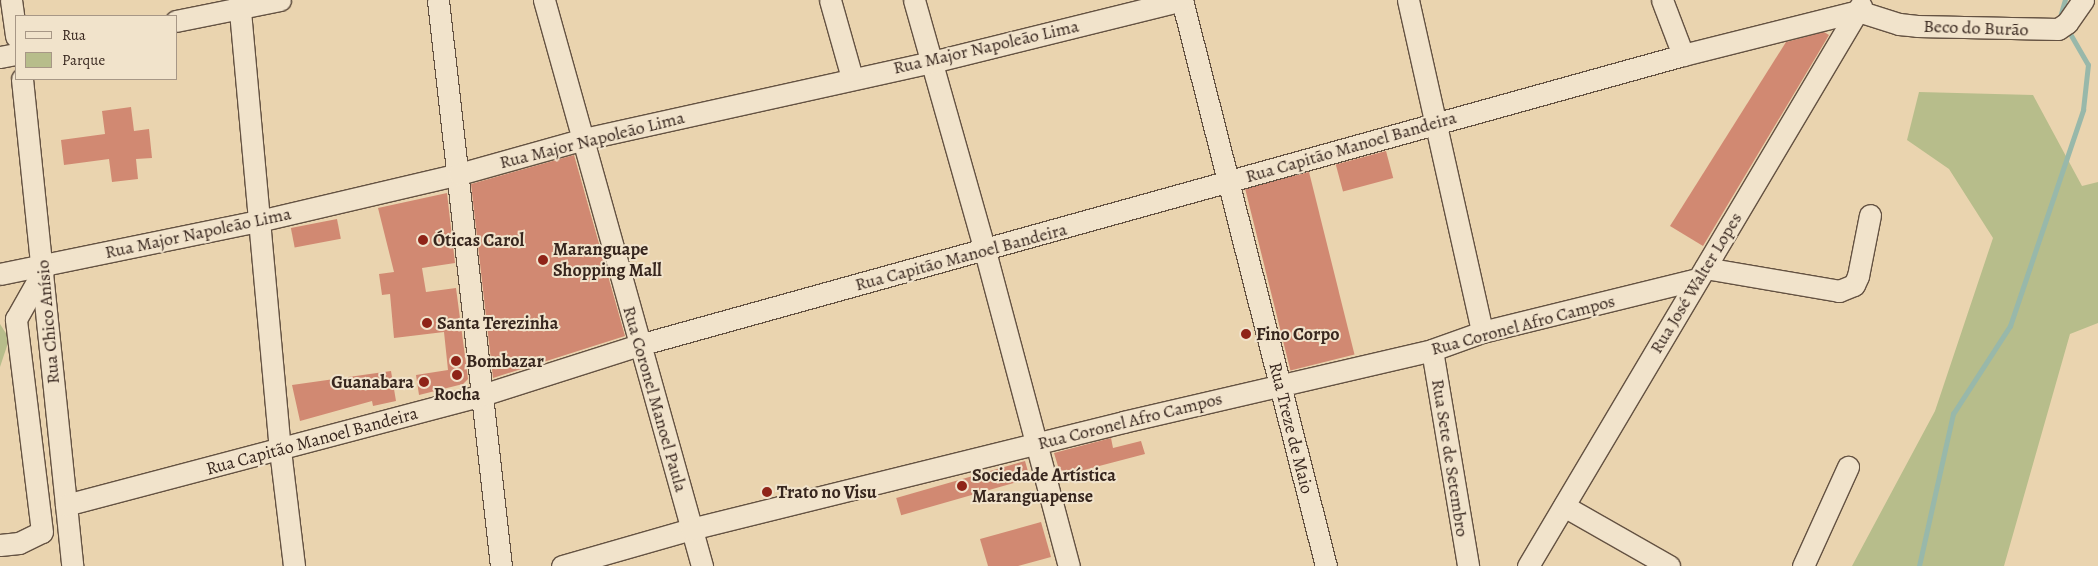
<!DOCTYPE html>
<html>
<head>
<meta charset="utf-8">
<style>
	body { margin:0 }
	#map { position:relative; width:2098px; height:566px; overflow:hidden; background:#ead4af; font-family:Alegreya,serif }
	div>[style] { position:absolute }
	.green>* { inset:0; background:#b7bd8b }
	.stream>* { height:4.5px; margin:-2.25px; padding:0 2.25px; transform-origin:2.25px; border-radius:2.25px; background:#98b8aa }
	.building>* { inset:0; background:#d18972; transform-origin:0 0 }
	.roads { filter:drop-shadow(1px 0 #645242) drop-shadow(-1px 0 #645242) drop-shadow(0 1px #645242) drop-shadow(0 -1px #645242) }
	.minor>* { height:21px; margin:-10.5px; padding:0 10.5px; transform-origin:10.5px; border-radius:10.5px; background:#f1e3cb }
	.dots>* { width:14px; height:14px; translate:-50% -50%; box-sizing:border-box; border:2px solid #f1e3cb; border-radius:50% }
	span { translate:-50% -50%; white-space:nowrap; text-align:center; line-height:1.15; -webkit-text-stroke:4px #f1e3cb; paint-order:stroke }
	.street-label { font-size:18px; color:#37261e }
	.poi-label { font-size:18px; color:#37261e; font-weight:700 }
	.left { translate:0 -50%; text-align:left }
	.right { translate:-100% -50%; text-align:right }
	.legend { position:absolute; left:15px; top:15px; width:162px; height:65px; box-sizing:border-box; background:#f1e3cb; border:1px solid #a79786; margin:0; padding:6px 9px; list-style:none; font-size:15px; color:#37261e }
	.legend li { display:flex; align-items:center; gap:10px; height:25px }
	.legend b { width:25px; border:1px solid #a79786 }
</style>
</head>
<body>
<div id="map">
	<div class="green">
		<div style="clip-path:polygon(1919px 92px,2033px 95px,2082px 186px,2098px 182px,2098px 323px,2070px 334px,2004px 566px,1852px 566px,1935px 411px,1993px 238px,1949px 169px,1907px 140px)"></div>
		<div style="clip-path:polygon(0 324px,7px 335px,7px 346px,0 367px)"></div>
	</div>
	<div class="stream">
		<div style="left:2060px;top:17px;width:18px;rotate:-74deg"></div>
		<div style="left:1919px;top:566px;width:156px;rotate:-77.4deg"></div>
		<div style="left:1953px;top:414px;width:105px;rotate:-57.1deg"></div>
		<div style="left:2010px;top:326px;width:228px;rotate:-71.3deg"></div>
		<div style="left:2083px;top:110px;width:45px;rotate:-83.7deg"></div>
		<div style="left:2088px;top:65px;width:39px;rotate:-120deg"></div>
	</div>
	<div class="building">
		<div style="clip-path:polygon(1824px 32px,1829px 35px,1703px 246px,1670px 226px,1786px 42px)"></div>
		<div style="clip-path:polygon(131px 107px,134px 131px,149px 129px,152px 158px,136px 159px,138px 179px,112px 182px,109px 159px,64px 165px,61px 140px,105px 134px,102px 111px)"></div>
		<div style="left:1386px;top:151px;width:28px;height:52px;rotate:75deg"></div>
		<div style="clip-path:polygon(574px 155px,625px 336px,493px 378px,471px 184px)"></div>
		<div style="left:1309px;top:172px;width:188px;height:66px;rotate:76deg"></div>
		<div style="clip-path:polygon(447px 193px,455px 263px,422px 268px,426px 292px,456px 288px,468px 379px,463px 384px,419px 395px,416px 375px,448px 370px,444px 332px,394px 338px,390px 294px,382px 295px,379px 274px,394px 272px,378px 208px)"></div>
		<div style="left:337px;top:219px;width:20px;height:47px;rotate:79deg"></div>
		<div style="clip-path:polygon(391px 371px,396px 401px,373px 406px,372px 401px,300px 421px,292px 385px)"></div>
		<div style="clip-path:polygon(1111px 438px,1113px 448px,1141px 441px,1145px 454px,1061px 476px,1054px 453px)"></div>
		<div style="left:1025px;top:461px;width:18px;height:134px;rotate:74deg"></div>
		<div style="clip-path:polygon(1041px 522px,1051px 557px,1018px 566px,988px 566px,980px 539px)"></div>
	</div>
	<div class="roads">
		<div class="minor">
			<div style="left:11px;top:0;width:37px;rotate:82deg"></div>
			<div style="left:239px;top:0;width:452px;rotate:84.8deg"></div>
			<div style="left:280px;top:450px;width:117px;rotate:83.1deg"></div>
			<div style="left:438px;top:0;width:569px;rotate:83.65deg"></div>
			<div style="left:544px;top:0;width:588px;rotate:74.4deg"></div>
			<div style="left:830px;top:0;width:81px;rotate:74.2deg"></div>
			<div style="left:914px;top:0;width:261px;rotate:74.2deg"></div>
			<div style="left:985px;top:251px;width:326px;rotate:75.1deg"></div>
			<div style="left:1182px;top:0;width:584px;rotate:75.73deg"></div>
			<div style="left:1408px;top:0;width:340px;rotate:77.4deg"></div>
			<div style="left:1662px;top:0;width:59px;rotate:69.1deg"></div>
			<div style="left:176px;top:21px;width:106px;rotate:-11.4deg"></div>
			<div style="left:0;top:57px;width:16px;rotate:-11deg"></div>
			<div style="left:22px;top:79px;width:490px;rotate:84.1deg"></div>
			<div style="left:1705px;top:268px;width:136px;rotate:9.7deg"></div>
			<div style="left:1839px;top:291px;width:16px;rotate:-22deg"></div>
			<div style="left:1854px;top:285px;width:10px;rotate:-66deg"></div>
			<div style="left:1858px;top:276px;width:62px;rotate:-78.9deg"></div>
			<div style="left:0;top:274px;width:264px;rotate:-11.6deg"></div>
			<div style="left:259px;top:221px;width:205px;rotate:-13.2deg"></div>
			<div style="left:459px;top:174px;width:130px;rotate:-15.6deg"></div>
			<div style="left:584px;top:139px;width:356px;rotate:-12.5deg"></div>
			<div style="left:932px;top:62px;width:258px;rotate:-13.9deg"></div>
			<div style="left:1432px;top:350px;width:219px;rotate:80.5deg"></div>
			<div style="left:66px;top:505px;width:430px;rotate:-14.8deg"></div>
			<div style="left:482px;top:395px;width:165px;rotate:-17.7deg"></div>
			<div style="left:639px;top:345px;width:1084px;rotate:-15.52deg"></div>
			<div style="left:1683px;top:55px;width:180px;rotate:-14.1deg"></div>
			<div style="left:1858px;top:11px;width:43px;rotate:17.6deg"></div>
			<div style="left:1899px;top:24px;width:18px;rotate:6deg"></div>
			<div style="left:1917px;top:26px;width:141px;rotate:1.2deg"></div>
			<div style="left:2058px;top:29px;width:11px;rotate:-34deg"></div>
			<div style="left:2067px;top:23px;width:28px;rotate:-55deg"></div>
			<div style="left:1564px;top:506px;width:121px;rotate:29.7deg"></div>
			<div style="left:0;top:545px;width:19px;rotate:-6deg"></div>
			<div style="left:19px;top:543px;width:25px;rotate:-26deg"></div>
			<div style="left:42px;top:532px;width:215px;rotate:-97deg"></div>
			<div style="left:16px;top:319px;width:55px;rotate:-60.6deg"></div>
			<div style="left:562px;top:566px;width:134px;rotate:-16deg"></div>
			<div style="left:691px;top:529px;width:445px;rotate:-13.9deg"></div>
			<div style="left:1123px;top:422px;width:317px;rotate:-13.1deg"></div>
			<div style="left:1432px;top:350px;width:53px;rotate:-19.8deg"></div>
			<div style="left:1482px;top:332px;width:222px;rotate:-13.8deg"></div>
			<div style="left:1528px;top:566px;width:652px;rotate:-59.31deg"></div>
			<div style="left:1803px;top:566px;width:109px;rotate:-65.6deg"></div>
		</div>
	</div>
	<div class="dots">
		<div style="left:423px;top:240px;background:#8f2418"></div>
		<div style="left:543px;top:260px;background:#8f2418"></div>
		<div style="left:427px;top:323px;background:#8f2418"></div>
		<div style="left:1246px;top:334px;background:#8f2418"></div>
		<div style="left:456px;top:361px;background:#8f2418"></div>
		<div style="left:457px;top:375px;background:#8f2418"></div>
		<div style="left:424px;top:382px;background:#8f2418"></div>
		<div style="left:962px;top:486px;background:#8f2418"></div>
		<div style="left:767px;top:492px;background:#8f2418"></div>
	</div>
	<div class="street-label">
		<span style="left:1976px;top:28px;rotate:2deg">Beco do Burão</span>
		<span style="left:986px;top:47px;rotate:-13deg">Rua Major Napoleão Lima</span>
		<span style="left:592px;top:140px;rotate:-14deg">Rua Major Napoleão Lima</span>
		<span style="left:1351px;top:147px;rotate:-16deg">Rua Capitão Manoel Bandeira</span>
		<span style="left:198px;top:233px;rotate:-12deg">Rua Major Napoleão Lima</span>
		<span style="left:961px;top:257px;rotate:-15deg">Rua Capitão Manoel Bandeira</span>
		<span style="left:1696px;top:283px;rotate:-59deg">Rua José Walter Lopes</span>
		<span style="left:48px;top:322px;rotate:-95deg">Rua Chico Anísio</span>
		<span style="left:1523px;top:325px;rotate:-15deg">Rua Coronel Afro Campos</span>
		<span style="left:655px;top:399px;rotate:74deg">Rua Coronel Manoel Paula</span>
		<span style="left:1130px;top:421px;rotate:-14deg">Rua Coronel Afro Campos</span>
		<span style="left:1291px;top:428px;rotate:76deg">Rua Treze de Maio</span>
		<span style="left:312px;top:441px;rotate:-15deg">Rua Capitão Manoel Bandeira</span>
		<span style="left:1450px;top:458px;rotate:81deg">Rua Sete de Setembro</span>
	</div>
	<div class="poi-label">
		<span class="left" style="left:433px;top:240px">Óticas Carol</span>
		<span class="left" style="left:553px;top:260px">Maranguape<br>Shopping Mall</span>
		<span class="left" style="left:437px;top:323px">Santa Terezinha</span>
		<span class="left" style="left:1256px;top:334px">Fino Corpo</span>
		<span class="left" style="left:466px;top:361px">Bombazar</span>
		<span class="right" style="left:414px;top:382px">Guanabara</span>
		<span style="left:457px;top:394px">Rocha</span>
		<span class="left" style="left:972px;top:486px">Sociedade Artística<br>Maranguapense</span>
		<span class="left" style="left:777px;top:492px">Trato no Visu</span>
	</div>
	<ul class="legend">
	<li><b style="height:6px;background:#f1e3cb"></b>Rua</li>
	<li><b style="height:14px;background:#b7bd8b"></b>Parque</li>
	</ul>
</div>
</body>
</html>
